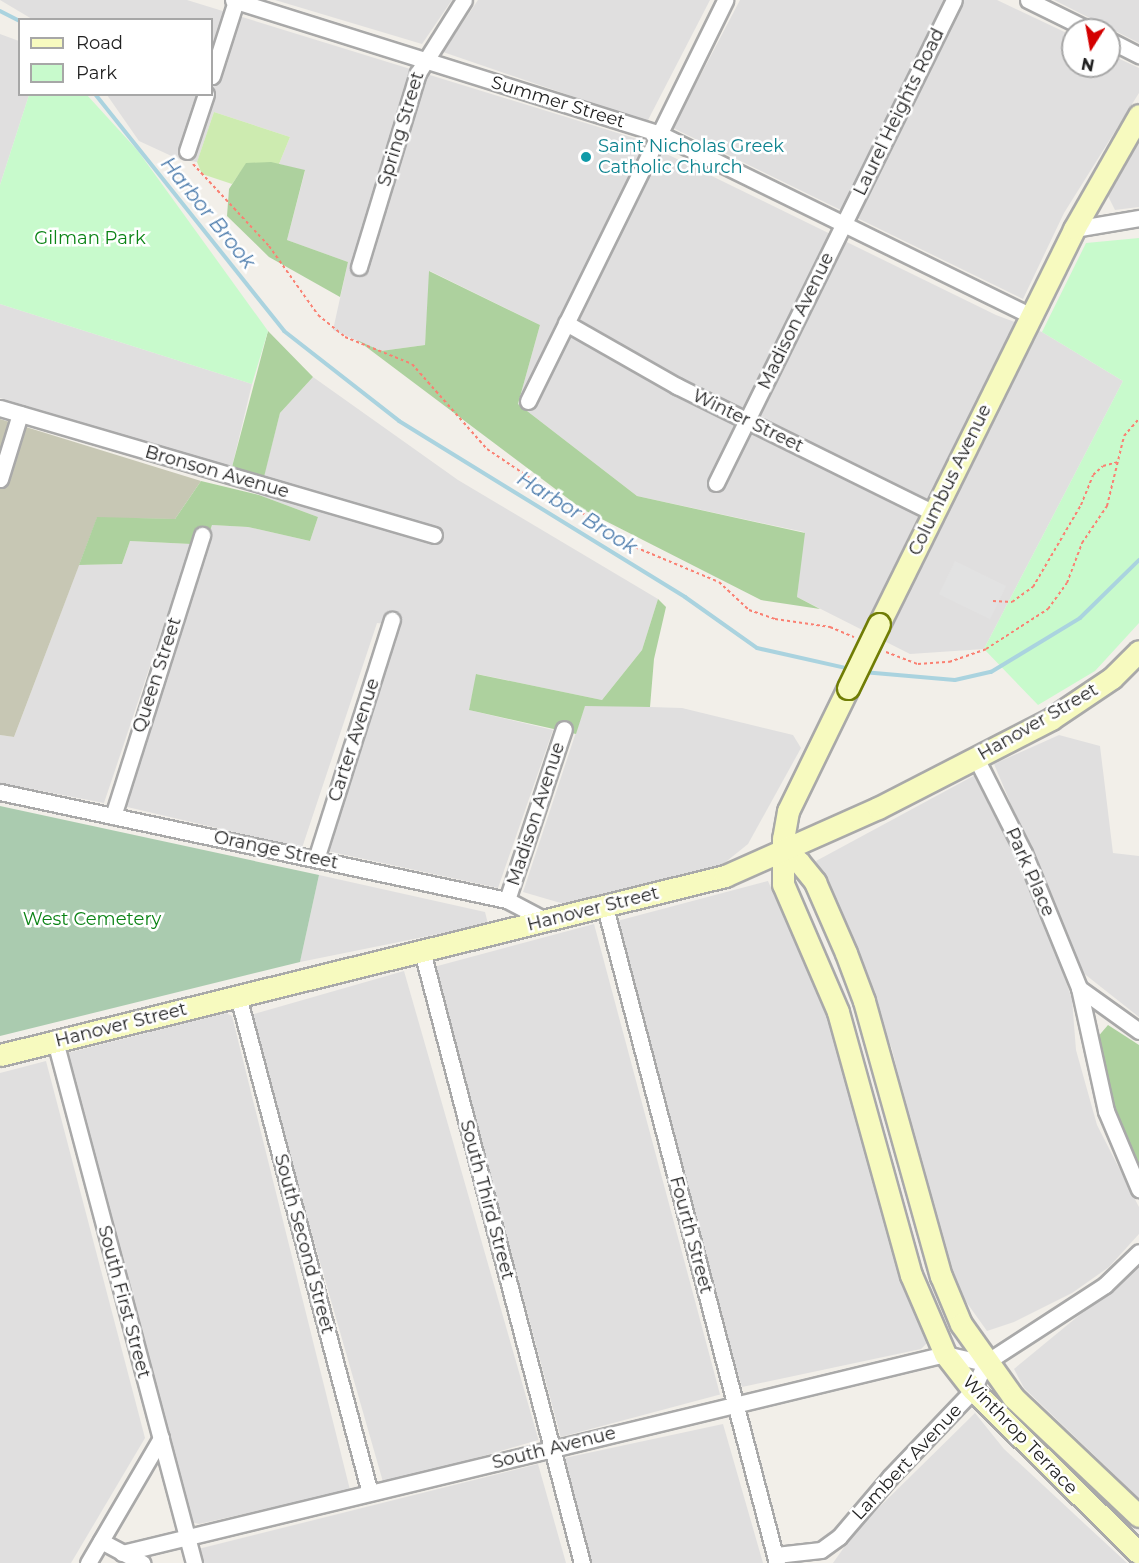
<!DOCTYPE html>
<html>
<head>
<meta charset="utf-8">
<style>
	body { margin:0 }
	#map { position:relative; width:1139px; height:1563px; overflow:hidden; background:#f2efe9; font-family:Montserrat,sans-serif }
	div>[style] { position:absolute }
	.residential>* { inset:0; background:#e0dfdf; transform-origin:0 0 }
	.construction>* { inset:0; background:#c7c7b4 }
	.grass>* { inset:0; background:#cdebb0 }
	.forest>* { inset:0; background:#add19e }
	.cemetery>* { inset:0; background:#aacbaf }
	.park>* { inset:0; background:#c8facc }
	.parking>* { inset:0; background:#e2e2e2; transform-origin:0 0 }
	.stream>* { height:4px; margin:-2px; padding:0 2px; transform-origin:2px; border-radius:2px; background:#aad3df }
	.path>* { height:2px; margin-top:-1px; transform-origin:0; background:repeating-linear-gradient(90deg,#fa8072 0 3px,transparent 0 6px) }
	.roads { filter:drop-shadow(2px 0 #a9a9a9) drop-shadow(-2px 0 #a9a9a9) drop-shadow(0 2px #a9a9a9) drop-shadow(0 -2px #a9a9a9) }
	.street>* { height:15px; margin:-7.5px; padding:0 7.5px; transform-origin:7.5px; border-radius:7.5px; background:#fff }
	.secondary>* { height:21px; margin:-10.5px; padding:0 10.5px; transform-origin:10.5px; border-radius:10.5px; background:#f7fabf }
	.bridges { filter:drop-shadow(2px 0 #707d05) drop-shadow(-2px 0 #707d05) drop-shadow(0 2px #707d05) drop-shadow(0 -2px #707d05) }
	.secondary-bridge>* { height:21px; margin:-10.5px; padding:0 10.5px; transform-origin:10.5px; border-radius:10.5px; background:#f7fabf }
	.dots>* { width:16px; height:16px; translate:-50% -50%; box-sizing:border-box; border:3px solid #fff; border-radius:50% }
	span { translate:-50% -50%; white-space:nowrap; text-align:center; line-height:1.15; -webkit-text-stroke:5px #fff; paint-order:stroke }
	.street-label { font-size:18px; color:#222 }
	.culture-label { font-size:18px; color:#0d838f }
	.left { translate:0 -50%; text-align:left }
	.park-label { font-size:18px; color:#0c8416 }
	.water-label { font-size:20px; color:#4a7aab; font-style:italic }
	.legend { position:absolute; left:18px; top:18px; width:195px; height:78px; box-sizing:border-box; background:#fff; border:2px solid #a7a7a7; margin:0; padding:8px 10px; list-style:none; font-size:18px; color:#222 }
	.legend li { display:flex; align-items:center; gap:12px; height:30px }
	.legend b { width:30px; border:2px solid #a7a7a7 }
	.north { position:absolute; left:1061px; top:18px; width:60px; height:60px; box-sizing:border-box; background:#fff; border:2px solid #a7a7a7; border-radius:50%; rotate:191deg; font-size:16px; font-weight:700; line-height:24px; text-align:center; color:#222 }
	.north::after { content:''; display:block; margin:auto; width:21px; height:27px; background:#d40000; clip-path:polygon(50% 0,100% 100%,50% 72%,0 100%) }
</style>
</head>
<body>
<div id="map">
	<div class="residential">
		<div style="clip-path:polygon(0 0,187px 0,634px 138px,996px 315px,1042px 332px,1123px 381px,984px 649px,910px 654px,797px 597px,804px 532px,637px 496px,518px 404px,540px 325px,430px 271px,425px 345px,381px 351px,333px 330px,348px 262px,287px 240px,305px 171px,279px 164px,290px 137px,214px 112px,197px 162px,178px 159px,139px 141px,107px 95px,212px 94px,212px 20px,32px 19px)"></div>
		<div style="clip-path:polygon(275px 0,452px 0,422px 44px)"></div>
		<div style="clip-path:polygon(478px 0,710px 0,647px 122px,443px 52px)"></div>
		<div style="clip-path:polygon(740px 0,997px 0,1073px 36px,1073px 66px,1109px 66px,1109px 54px,1139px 68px,1139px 93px,1064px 213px,1023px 299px,673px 128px)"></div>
		<div style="clip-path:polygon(1054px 0,1139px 0,1139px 43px)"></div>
		<div style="clip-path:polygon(0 34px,19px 41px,20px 94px,29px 95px,0 185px)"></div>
		<div style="clip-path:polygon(1139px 139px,1139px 207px,1115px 210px,1108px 196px)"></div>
		<div style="clip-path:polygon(0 304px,252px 384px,232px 467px,0 398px)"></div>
		<div style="clip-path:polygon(313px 377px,458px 480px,658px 599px,642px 650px,602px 700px,477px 674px,469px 710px,553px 730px,498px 888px,327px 851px,397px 625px,377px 623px,302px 848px,123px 806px,212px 525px,248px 527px,310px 541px,318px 517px,259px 495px,280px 413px)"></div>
		<div style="clip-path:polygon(130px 541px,191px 544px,104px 803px,0 783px,0 735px,14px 737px,79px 565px,122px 564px)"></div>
		<div style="clip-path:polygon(585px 705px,682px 708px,793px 735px,801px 748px,748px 844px,722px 865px,571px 906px,523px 892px)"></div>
		<div style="clip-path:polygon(1059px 735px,1100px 746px,1113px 853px,1139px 856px,1139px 1017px,1082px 972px,994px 764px)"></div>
		<div style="clip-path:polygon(977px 774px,1047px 928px,1072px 999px,1076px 1050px,1097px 1125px,1139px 1207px,1139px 1234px,1109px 1267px,1072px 1293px,1014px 1322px,987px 1331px,962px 1296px,933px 1220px,892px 1049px,816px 861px)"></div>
		<div style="clip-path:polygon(319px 875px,485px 912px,488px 924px,300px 962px)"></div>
		<div style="clip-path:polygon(768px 881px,828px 1017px,890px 1242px,928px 1342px,921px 1349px,742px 1387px,703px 1261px,617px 921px)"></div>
		<div style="left:594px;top:924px;width:487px;height:165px;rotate:75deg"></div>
		<div style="left:404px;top:971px;width:488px;height:161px;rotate:74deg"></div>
		<div style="clip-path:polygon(226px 1013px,232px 1016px,350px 1490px,199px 1524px,191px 1522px,67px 1053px)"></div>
		<div style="clip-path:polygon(46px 1061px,145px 1438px,71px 1563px,0 1563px,0 1073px)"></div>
		<div style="clip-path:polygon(1139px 1266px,1139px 1498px,1024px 1388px,1014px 1369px)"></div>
		<div style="clip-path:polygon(975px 1413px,1004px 1449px,1127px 1563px,833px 1563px,857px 1529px)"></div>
		<div style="clip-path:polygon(723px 1424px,763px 1563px,589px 1563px,560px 1459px)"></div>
		<div style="clip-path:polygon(538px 1464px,566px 1563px,202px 1563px,198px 1549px)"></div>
	</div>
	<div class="construction">
		<div style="clip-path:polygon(0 419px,201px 481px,175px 519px,97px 518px,14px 737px,0 735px)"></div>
	</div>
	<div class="grass">
		<div style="clip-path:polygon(214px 112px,290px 137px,279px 164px,247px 163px,232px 184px,202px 174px,197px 162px)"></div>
	</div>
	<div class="forest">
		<div style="clip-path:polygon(271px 162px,305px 170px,287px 240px,348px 262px,340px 297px,269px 257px,227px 216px,229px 189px,246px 163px)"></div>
		<div style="clip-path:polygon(429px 271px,540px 325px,518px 404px,637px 496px,805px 533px,797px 597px,820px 609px,761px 600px,582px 509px,357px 340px,381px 351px,425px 345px)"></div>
		<div style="clip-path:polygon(268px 331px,313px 377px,280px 413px,264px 477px,232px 467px)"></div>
		<div style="clip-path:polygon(201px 481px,259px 495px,318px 517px,310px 541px,248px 527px,212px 525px,209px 534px,201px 535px,191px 544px,130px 541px,122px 564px,79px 565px,97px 517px,175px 519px)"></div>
		<div style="clip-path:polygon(658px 599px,666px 607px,654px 659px,650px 707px,585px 706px,576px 734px,469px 710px,476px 674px,602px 700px,642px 650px)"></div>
		<div style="clip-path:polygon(1108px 1025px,1139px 1045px,1139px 1169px,1122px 1134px,1096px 1039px)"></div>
	</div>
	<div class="cemetery">
		<div style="clip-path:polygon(0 806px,319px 875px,300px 962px,0 1036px)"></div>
	</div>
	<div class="park">
		<div style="clip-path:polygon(29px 95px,87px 95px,138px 151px,268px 331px,252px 384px,0 304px,0 185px)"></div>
		<div style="clip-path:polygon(1139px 238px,1139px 623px,1095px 671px,1038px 705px,984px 649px,1123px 381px,1042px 332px,1086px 243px)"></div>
	</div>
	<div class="parking">
		<div style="left:955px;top:561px;width:57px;height:37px;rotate:26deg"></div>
	</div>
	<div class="stream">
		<div style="left:0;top:11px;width:22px;rotate:27deg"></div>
		<div style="left:95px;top:94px;width:303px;rotate:51.4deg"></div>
		<div style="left:284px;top:331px;width:146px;rotate:38deg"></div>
		<div style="left:399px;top:421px;width:336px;rotate:31.6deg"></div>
		<div style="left:685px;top:597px;width:88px;rotate:35.3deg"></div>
		<div style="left:757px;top:648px;width:95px;rotate:12.7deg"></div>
		<div style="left:863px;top:672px;width:92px;rotate:5deg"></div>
		<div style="left:955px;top:680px;width:37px;rotate:-13deg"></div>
		<div style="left:991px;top:672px;width:104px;rotate:-31.2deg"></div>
		<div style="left:1080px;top:618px;width:83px;rotate:-44.5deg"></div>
	</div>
	<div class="path">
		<div style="left:193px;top:164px;width:112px;rotate:47.2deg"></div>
		<div style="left:269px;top:246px;width:85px;rotate:54.6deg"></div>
		<div style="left:318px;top:315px;width:35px;rotate:39deg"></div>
		<div style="left:345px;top:337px;width:72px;rotate:21.9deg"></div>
		<div style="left:412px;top:364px;width:113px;rotate:48.6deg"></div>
		<div style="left:487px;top:449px;width:172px;rotate:33.9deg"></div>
		<div style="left:630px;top:545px;width:96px;rotate:22.6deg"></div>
		<div style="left:719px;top:582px;width:41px;rotate:43deg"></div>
		<div style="left:749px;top:610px;width:28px;rotate:19deg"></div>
		<div style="left:775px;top:619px;width:56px;rotate:8.3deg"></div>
		<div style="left:830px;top:627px;width:26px;rotate:23deg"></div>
		<div style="left:993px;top:601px;width:19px;rotate:3deg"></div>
		<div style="left:1012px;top:602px;width:26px;rotate:-36deg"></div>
		<div style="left:1033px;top:587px;width:95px;rotate:-59.7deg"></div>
		<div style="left:1081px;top:505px;width:32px;rotate:-68deg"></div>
		<div style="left:1093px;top:475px;width:13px;rotate:-42deg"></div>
		<div style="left:1103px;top:466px;width:16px;rotate:-15deg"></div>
		<div style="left:886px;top:652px;width:34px;rotate:21deg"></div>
		<div style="left:918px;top:664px;width:31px;rotate:-4deg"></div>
		<div style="left:949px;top:662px;width:39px;rotate:-19deg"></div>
		<div style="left:986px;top:649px;width:74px;rotate:-32.8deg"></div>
		<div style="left:1048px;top:609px;width:32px;rotate:-54deg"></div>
		<div style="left:1067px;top:583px;width:43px;rotate:-69.4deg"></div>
		<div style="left:1082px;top:543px;width:45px;rotate:-56deg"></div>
		<div style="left:1107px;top:506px;width:72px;rotate:-76.3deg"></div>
		<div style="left:1124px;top:436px;width:23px;rotate:-49deg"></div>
	</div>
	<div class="roads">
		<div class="street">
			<div style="left:233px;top:0;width:445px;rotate:17.4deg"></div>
			<div style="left:658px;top:133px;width:415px;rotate:26.1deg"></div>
			<div style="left:1028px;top:0;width:68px;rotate:26.2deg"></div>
			<div style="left:1109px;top:40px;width:34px;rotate:27deg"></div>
			<div style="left:212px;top:76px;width:79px;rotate:-72.3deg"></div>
			<div style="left:187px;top:151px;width:60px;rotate:-71.6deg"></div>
			<div style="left:1074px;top:229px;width:66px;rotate:-9.6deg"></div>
			<div style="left:359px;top:267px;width:203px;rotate:-73.1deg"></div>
			<div style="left:418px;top:73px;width:86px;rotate:-57.8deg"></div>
			<div style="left:566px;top:323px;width:128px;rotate:29.6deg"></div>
			<div style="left:677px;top:386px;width:287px;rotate:26.3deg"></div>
			<div style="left:528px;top:401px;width:447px;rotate:-63.8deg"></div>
			<div style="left:0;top:408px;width:452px;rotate:16.3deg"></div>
			<div style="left:0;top:479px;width:68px;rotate:-72.9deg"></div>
			<div style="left:716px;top:483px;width:538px;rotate:-63.77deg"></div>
			<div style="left:976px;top:758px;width:106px;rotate:63.2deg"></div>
			<div style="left:1024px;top:853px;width:146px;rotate:67.8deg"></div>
			<div style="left:1079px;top:988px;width:126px;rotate:77.6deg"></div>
			<div style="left:1106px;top:1111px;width:85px;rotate:67.1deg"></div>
			<div style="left:0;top:792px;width:518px;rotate:12.03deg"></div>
			<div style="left:507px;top:900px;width:45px;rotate:27.7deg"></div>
			<div style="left:113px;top:816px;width:295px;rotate:-72.4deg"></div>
			<div style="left:316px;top:859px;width:251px;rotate:-72.4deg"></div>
			<div style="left:507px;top:900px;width:180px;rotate:-71.6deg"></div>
			<div style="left:605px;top:907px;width:678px;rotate:75.31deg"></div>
			<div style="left:422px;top:951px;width:633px;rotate:75.35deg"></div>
			<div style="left:1079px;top:988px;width:74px;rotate:35.6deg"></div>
			<div style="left:238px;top:996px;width:514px;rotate:75.13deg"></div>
			<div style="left:55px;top:1041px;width:540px;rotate:75.09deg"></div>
			<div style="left:101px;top:1541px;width:47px;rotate:28.2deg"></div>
			<div style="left:122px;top:1553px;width:847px;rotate:-13.59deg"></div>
			<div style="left:945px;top:1354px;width:41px;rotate:12.7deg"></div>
			<div style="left:776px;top:1555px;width:45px;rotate:-6.3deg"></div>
			<div style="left:821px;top:1550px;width:22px;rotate:-36deg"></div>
			<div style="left:839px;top:1537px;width:79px;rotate:-49.6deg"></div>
			<div style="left:890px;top:1477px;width:120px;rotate:-46.3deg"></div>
			<div style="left:973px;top:1390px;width:30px;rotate:-66deg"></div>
			<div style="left:985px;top:1363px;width:143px;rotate:-33deg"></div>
			<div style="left:1105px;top:1285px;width:47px;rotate:-44.1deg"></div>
			<div style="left:88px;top:1563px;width:145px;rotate:-59.7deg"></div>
		</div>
		<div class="secondary">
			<div style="left:879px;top:624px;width:441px;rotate:-63.7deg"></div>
			<div style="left:1074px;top:229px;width:131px;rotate:-60.3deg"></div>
			<div style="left:848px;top:688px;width:137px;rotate:116deg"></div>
			<div style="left:788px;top:811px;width:27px;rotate:100deg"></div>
			<div style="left:783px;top:838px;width:46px;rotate:90deg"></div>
			<div style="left:783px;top:884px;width:139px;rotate:66.7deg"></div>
			<div style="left:838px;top:1012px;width:273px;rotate:74.5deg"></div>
			<div style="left:911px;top:1275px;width:86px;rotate:66.7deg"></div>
			<div style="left:945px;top:1354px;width:46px;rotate:52.1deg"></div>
			<div style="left:973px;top:1390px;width:233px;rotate:44.5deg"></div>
			<div style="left:783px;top:853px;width:18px;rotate:29deg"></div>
			<div style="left:799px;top:862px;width:26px;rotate:51deg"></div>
			<div style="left:815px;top:882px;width:77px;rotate:66.4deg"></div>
			<div style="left:846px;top:953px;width:51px;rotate:69.4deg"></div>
			<div style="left:864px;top:1001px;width:286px;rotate:74.4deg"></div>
			<div style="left:941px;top:1276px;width:52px;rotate:67.4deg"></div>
			<div style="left:961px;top:1324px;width:90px;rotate:54.5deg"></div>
			<div style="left:1013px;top:1397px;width:173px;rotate:43.4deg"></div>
			<div style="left:0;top:1055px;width:747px;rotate:-13.87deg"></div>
			<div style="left:725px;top:876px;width:167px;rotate:-24deg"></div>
			<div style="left:878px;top:808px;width:195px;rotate:-27.2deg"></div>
			<div style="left:1051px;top:719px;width:73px;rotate:-33.9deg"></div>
			<div style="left:1112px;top:678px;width:38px;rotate:-45deg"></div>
		</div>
	</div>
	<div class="bridges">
		<div class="secondary-bridge">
			<div style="left:848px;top:688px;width:71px;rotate:-64.2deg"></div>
		</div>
	</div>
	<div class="dots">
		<div style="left:586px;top:157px;background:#0f9aa8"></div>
	</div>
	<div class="street-label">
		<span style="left:558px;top:102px;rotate:17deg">Summer Street</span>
		<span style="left:899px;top:112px;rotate:-64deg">Laurel Heights Road</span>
		<span style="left:401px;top:129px;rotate:-73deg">Spring Street</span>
		<span style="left:796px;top:321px;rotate:-64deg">Madison Avenue</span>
		<span style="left:748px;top:421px;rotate:26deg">Winter Street</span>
		<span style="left:217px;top:472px;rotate:16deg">Bronson Avenue</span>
		<span style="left:950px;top:480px;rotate:-64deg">Columbus Avenue</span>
		<span style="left:157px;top:675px;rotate:-72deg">Queen Street</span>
		<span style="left:1038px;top:722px;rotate:-30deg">Hanover Street</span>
		<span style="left:354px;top:740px;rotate:-72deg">Carter Avenue</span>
		<span style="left:536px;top:814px;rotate:-72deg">Madison Avenue</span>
		<span style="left:276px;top:850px;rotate:12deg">Orange Street</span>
		<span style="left:1030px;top:872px;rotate:66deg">Park Place</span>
		<span style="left:593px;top:909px;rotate:-14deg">Hanover Street</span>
		<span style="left:121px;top:1025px;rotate:-14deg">Hanover Street</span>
		<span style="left:487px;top:1200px;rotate:75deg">South Third Street</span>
		<span style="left:691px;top:1235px;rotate:75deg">Fourth Street</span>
		<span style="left:304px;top:1244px;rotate:75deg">South Second Street</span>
		<span style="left:124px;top:1302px;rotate:75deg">South First Street</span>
		<span style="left:1020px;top:1435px;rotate:46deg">Winthrop Terrace</span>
		<span style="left:554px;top:1448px;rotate:-14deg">South Avenue</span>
		<span style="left:907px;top:1462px;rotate:-47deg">Lambert Avenue</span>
	</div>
	<div class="culture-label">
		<span class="left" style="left:598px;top:157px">Saint Nicholas Greek<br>Catholic Church</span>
	</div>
	<div class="park-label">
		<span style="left:90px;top:238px">Gilman Park</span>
		<span style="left:92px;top:919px">West Cemetery</span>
	</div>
	<div class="water-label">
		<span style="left:208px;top:213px;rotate:51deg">Harbor Brook</span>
		<span style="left:577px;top:513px;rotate:32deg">Harbor Brook</span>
	</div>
	<ul class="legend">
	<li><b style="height:8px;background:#f7fabf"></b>Road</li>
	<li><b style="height:16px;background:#c8facc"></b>Park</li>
	</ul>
	<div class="north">N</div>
</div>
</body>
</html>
